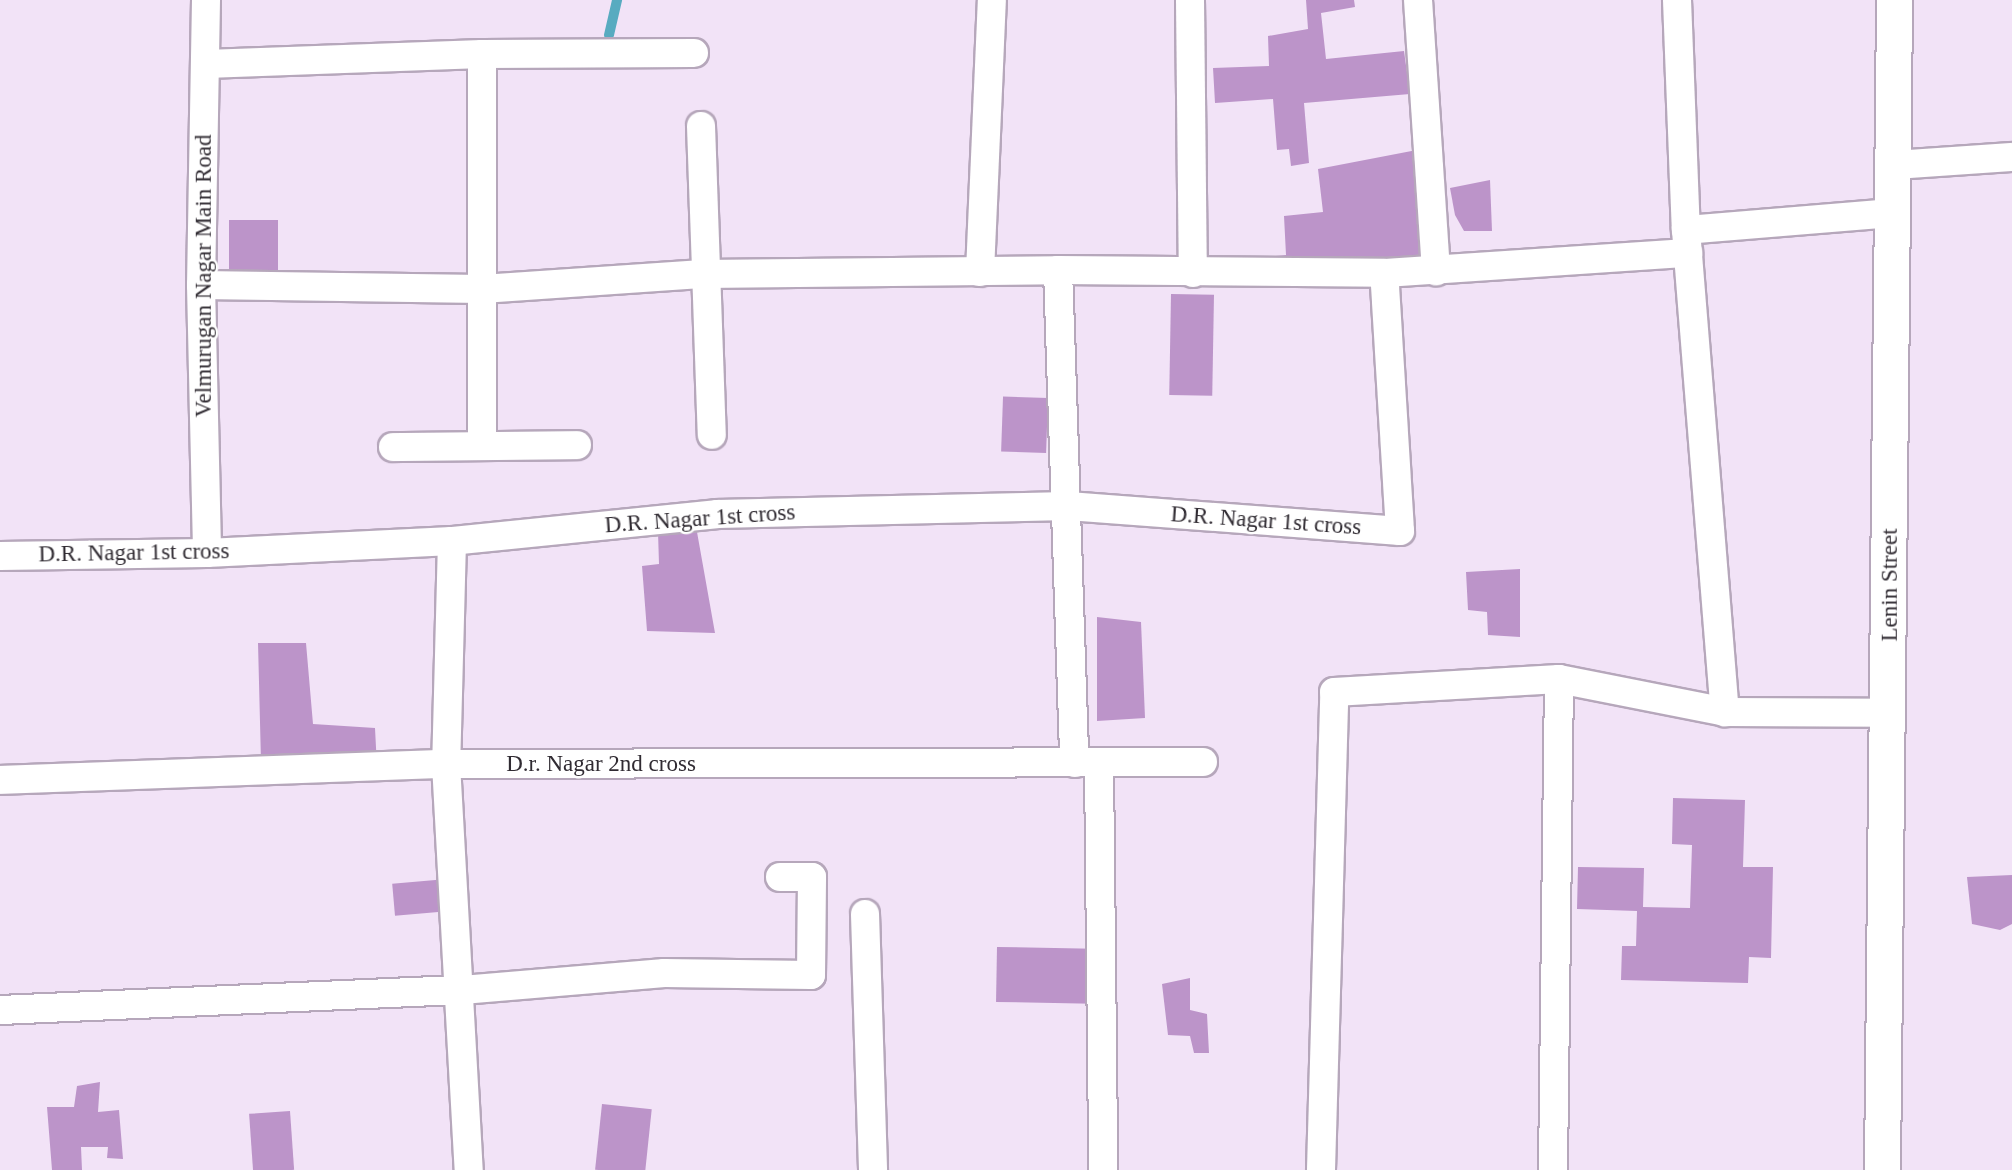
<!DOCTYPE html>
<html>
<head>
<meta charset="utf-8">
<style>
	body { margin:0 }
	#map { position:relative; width:2012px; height:1170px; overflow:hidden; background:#f2e3f7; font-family:"Times New Roman",serif }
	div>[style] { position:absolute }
	.forest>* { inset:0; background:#bc94c9; transform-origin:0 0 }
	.stream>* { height:10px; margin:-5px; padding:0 5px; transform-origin:5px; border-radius:5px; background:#58abc0 }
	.roads { filter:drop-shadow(2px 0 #b6a7bb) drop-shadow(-2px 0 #b6a7bb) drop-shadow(0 2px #b6a7bb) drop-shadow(0 -2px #b6a7bb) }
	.minor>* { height:28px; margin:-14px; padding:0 14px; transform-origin:14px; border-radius:14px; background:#fff }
	.tertiary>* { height:35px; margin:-17.5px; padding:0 17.5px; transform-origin:17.5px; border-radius:17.5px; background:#fff }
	span { translate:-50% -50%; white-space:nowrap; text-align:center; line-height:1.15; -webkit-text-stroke:5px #fff; paint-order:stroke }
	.street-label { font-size:23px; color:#302b32 }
</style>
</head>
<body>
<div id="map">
	<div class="forest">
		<div style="clip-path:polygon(1306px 0,1354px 0,1355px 7px,1321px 13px,1326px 59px,1404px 51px,1410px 94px,1304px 103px,1309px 163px,1291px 166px,1289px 149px,1277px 150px,1273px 99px,1215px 103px,1213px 68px,1269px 66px,1268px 36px,1308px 29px)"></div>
		<div style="clip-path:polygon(1422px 149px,1428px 266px,1252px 258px,1286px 255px,1284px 216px,1323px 212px,1318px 169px)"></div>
		<div style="clip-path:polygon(1490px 180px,1492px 231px,1464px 231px,1455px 215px,1450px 188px)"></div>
		<div style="left:229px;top:220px;width:49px;height:55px"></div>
		<div style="left:1171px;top:294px;width:43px;height:101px;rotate:1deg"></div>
		<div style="left:1048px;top:398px;width:55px;height:45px;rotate:92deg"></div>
		<div style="clip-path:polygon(658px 532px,697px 532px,715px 633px,647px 631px,642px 566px,659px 564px)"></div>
		<div style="clip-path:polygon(1520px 569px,1520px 637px,1488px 635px,1487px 612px,1468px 610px,1466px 572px)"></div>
		<div style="clip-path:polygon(1097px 617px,1141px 622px,1145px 718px,1097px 721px)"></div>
		<div style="clip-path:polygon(258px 643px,306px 643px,313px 724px,375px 728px,377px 767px,261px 762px)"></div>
		<div style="clip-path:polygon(1673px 798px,1745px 800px,1743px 867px,1773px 867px,1771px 958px,1749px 957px,1748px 983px,1621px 980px,1622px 946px,1636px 946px,1637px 911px,1577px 909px,1578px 867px,1644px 868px,1643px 907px,1690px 908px,1692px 845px,1672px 844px)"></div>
		<div style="clip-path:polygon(2012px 875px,2012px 924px,2000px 930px,1972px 924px,1967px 877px)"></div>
		<div style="left:447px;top:879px;width:32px;height:55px;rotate:85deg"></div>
		<div style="left:997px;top:947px;width:96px;height:55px;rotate:1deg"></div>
		<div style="clip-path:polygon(1190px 978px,1190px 1010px,1207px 1014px,1209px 1053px,1194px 1053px,1190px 1036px,1168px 1035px,1162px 984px)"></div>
		<div style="clip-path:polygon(100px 1082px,98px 1112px,119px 1110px,123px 1159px,107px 1158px,108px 1147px,81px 1147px,82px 1170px,52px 1170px,47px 1107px,74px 1107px,77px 1086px)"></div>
		<div style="left:602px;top:1104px;width:50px;height:66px;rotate:6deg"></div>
		<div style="left:290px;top:1111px;width:59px;height:41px;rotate:86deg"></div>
	</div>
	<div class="stream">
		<div style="left:609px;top:35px;width:36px;rotate:-77deg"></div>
	</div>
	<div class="roads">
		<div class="minor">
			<div style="left:206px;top:0;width:285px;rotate:91deg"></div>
			<div style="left:201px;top:285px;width:268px;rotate:88.7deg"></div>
			<div style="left:1190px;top:0;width:273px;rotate:89.4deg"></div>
			<div style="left:1418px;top:0;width:272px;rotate:86.2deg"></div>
			<div style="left:1677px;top:0;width:230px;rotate:87.8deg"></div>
			<div style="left:1686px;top:230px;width:484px;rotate:85.4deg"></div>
			<div style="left:482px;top:54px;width:392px;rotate:90deg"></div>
			<div style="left:206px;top:64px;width:276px;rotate:-2.1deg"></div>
			<div style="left:482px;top:54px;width:212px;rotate:-0.3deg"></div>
			<div style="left:701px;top:126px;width:309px;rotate:88deg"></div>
			<div style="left:1894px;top:165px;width:118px;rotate:-3.9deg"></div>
			<div style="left:1686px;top:230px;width:208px;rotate:-4.7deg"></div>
			<div style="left:1058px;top:270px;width:493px;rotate:88.1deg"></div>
			<div style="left:980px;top:272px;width:272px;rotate:-87.5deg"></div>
			<div style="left:201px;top:285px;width:281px;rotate:0.8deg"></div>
			<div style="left:482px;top:289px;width:222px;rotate:-3.9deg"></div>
			<div style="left:703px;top:274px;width:355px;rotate:-0.6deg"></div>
			<div style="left:1058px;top:270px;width:326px;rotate:0.5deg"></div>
			<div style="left:1384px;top:273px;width:305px;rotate:-3.8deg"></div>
			<div style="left:393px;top:447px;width:184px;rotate:-0.6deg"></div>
			<div style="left:452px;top:541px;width:223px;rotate:91.5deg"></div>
			<div style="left:446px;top:764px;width:407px;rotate:86.8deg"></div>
			<div style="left:0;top:556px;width:207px;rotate:-0.8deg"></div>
			<div style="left:207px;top:553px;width:245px;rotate:-2.8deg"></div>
			<div style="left:452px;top:541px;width:266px;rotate:-5.8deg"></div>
			<div style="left:717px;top:514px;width:351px;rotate:-1.3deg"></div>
			<div style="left:1068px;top:506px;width:333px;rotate:4.3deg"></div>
			<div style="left:1400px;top:531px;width:258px;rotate:-93.5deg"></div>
			<div style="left:1099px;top:763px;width:407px;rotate:89.4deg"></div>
			<div style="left:0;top:780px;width:446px;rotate:-2.1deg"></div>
			<div style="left:446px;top:764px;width:757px;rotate:-0.15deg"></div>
			<div style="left:865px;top:914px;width:256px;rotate:88.2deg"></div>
			<div style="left:0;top:1010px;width:462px;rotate:-2.5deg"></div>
			<div style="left:462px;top:990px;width:203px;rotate:-4.8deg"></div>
			<div style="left:664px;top:973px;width:147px;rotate:0.8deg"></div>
			<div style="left:811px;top:975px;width:98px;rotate:-89.4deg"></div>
			<div style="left:812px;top:877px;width:32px;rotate:180deg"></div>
			<div style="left:1321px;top:1170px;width:478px;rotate:-88.4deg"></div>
			<div style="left:1334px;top:692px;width:225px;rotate:-3.3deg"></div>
			<div style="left:1559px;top:679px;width:169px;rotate:11.2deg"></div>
			<div style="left:1725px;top:712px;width:164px;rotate:0.3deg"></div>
			<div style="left:1553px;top:1170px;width:491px;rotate:-89.3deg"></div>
		</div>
		<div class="tertiary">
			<div style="left:1882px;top:1170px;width:1170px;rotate:-89.41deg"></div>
		</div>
	</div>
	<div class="street-label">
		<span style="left:204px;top:276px;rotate:-90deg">Velmurugan Nagar Main Road</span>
		<span style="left:700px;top:519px;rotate:-4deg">D.R. Nagar 1st cross</span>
		<span style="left:1266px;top:521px;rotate:4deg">D.R. Nagar 1st cross</span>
		<span style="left:134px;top:553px;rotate:-1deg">D.R. Nagar 1st cross</span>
		<span style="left:1890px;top:585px;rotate:-90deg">Lenin Street</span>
		<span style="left:601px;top:764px">D.r. Nagar 2nd cross</span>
	</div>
</div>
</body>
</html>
